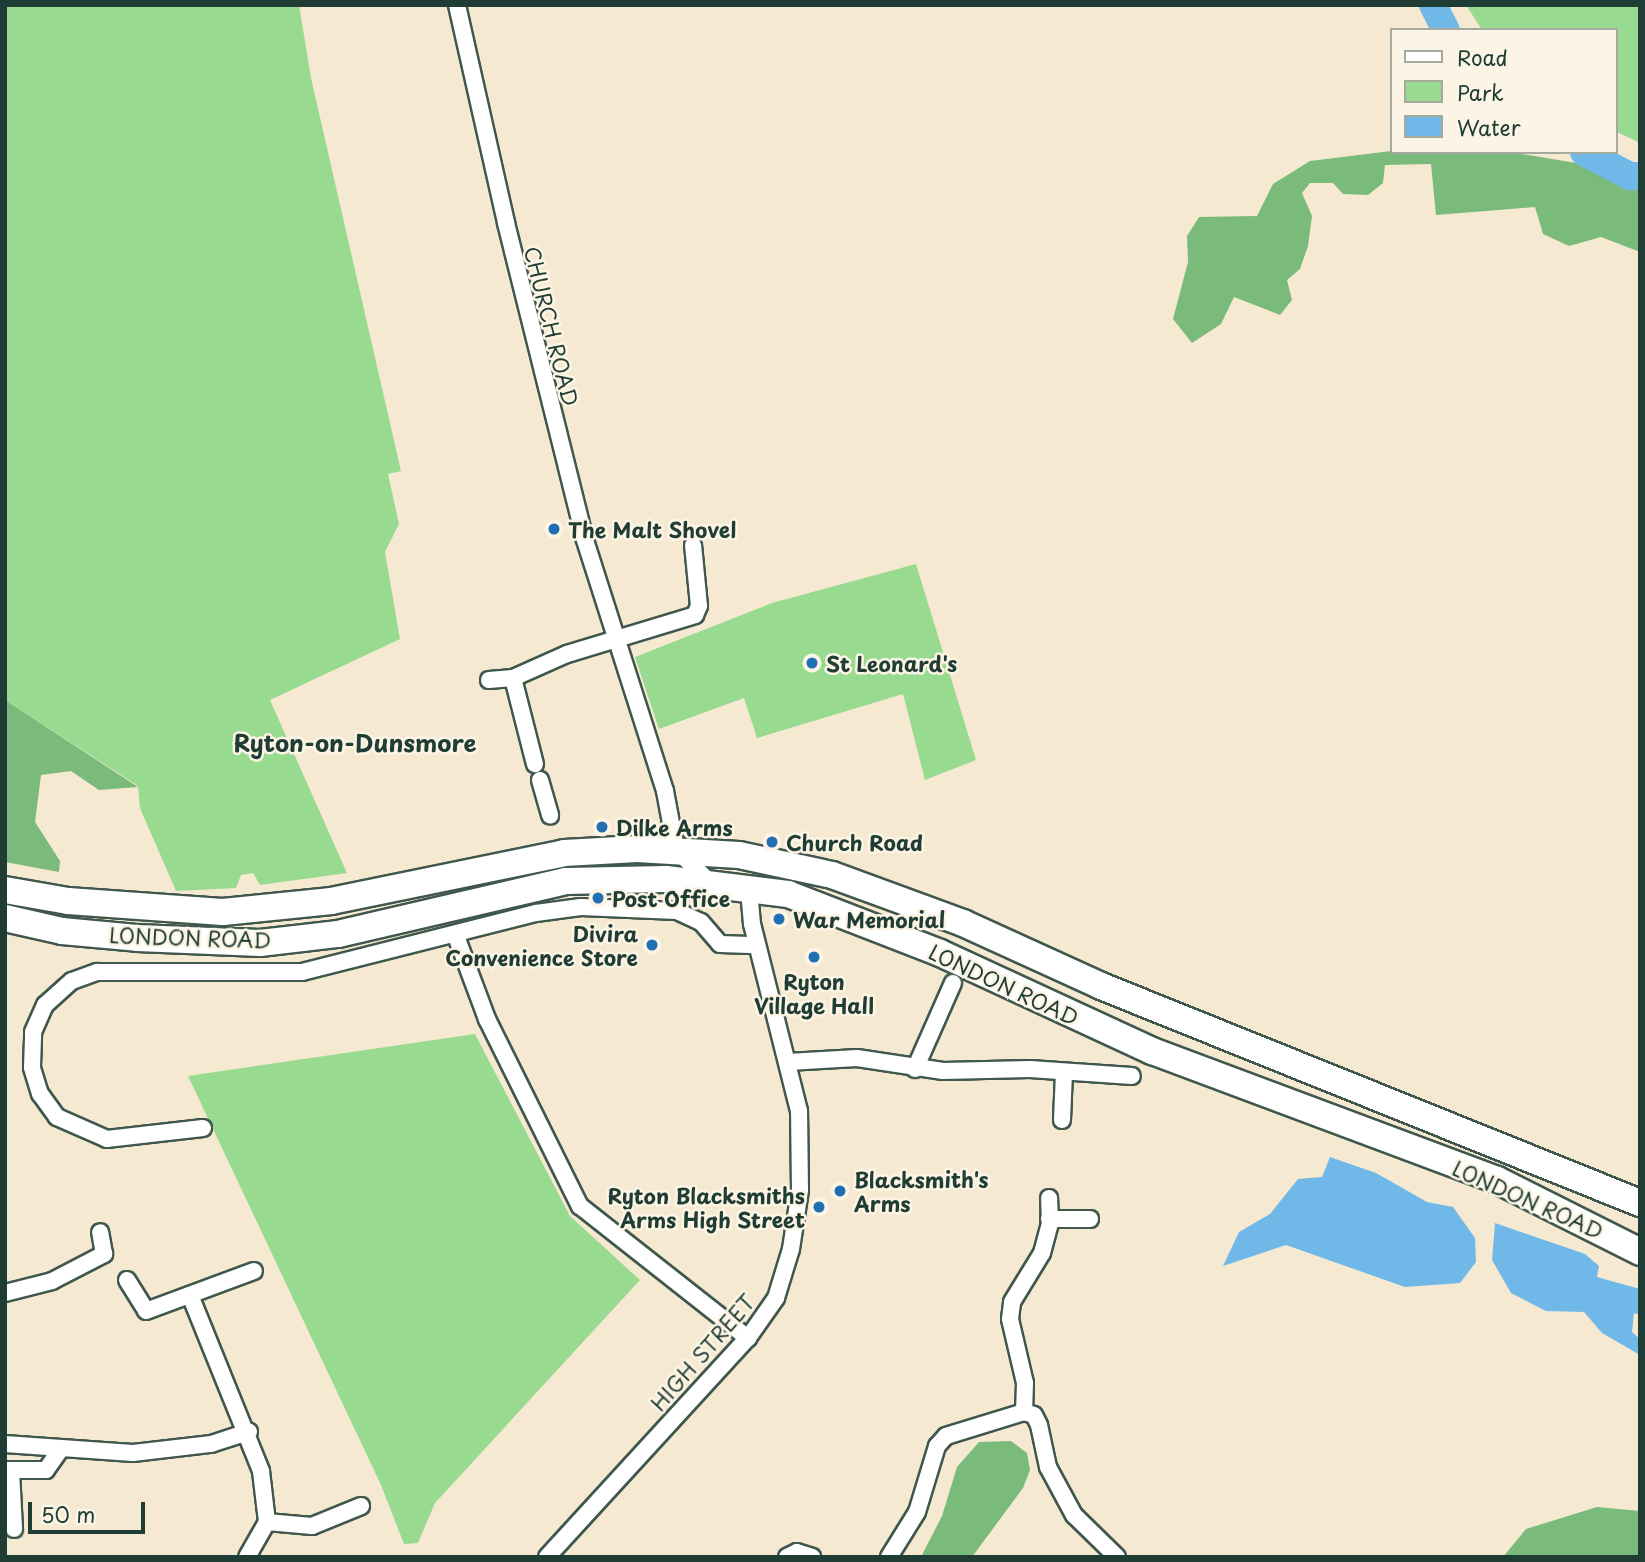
<!DOCTYPE html>
<html>
<head>
<meta charset="utf-8">
<style>
	body { margin:0 }
	#map { position:relative; width:1645px; height:1562px; overflow:hidden; background:#f6e9d1; font-family:"Playpen Sans",sans-serif }
	div>[style] { position:absolute }
	.green>* { inset:0; background:#99da91 }
	.forest>* { inset:0; background:#7aba7b }
	.water>* { inset:0; background:#70b8e8 }
	.river>* { height:28px; margin:-14px; padding:0 14px; transform-origin:14px; border-radius:14px; background:#70b8e8 }
	.roads { filter:drop-shadow(2px 0 #3f574c) drop-shadow(-2px 0 #3f574c) drop-shadow(0 2px #3f574c) drop-shadow(0 -2px #3f574c) }
	.minor>* { height:16px; margin:-8px; padding:0 8px; transform-origin:8px; border-radius:8px; background:#fff }
	.trunk>* { height:26px; margin:-13px; padding:0 13px; transform-origin:13px; border-radius:13px; background:#fff }
	.dots>* { width:19px; height:19px; translate:-50% -50%; box-sizing:border-box; border:4px solid #fcf5e5; border-radius:50% }
	span { translate:-50% -50%; white-space:nowrap; text-align:center; line-height:1.15; -webkit-text-stroke:5px #fcf5e5; paint-order:stroke }
	.street-label { font-size:21px; color:#1f3d34 }
	.poi-label { font-size:21px; color:#1f3d34; font-weight:700 }
	.left { translate:0 -50%; text-align:left }
	.right { translate:-100% -50%; text-align:right }
	.quarter-label { font-size:24px; color:#1f3d34; font-weight:700 }
	.frame { position:absolute; inset:0; border:7px solid #1f3d34; pointer-events:none }
	.legend { position:absolute; left:1390px; top:28px; width:228px; height:126px; box-sizing:border-box; background:#fcf5e5; border:2px solid #a4ab9e; margin:0; padding:9px 12px; list-style:none; font-size:21px; color:#1f3d34 }
	.legend li { display:flex; align-items:center; gap:14px; height:35px }
	.legend b { width:35px; border:2px solid #a4ab9e }
	.scale { position:absolute; left:28px; top:1502px; width:117px; height:32px; box-sizing:border-box; border:4px solid #1f3d34; border-top:0; padding-left:9px; font-size:21px; line-height:24px; white-space:nowrap; color:#1f3d34; -webkit-text-stroke:5px #fcf5e5; paint-order:stroke }
</style>
</head>
<body>
<div id="map">
	<div class="green">
		<div style="clip-path:polygon(5px 5px,299px 5px,311px 78px,401px 471px,388px 474px,399px 524px,385px 552px,400px 639px,270px 700px,347px 873px,260px 885px,253px 873px,241px 875px,236px 888px,176px 891px,140px 808px,138px 786px,5px 700px)"></div>
		<div style="clip-path:polygon(1466px 5px,1640px 5px,1640px 143px,1615px 131px,1615px 30px,1482px 30px)"></div>
		<div style="clip-path:polygon(916px 564px,976px 760px,925px 780px,903px 694px,757px 738px,744px 698px,659px 729px,635px 657px,772px 603px)"></div>
		<div style="clip-path:polygon(475px 1034px,570px 1216px,640px 1280px,435px 1503px,418px 1543px,404px 1544px,381px 1485px,188px 1076px)"></div>
	</div>
	<div class="forest">
		<div style="clip-path:polygon(1391px 151px,1510px 152px,1576px 163px,1623px 183px,1640px 182px,1640px 252px,1601px 237px,1569px 246px,1543px 234px,1535px 207px,1436px 215px,1431px 164px,1385px 165px,1383px 183px,1368px 195px,1343px 194px,1333px 183px,1310px 183px,1302px 193px,1312px 216px,1308px 246px,1300px 269px,1287px 280px,1292px 300px,1280px 315px,1234px 297px,1221px 324px,1192px 343px,1173px 319px,1188px 262px,1187px 236px,1199px 217px,1257px 216px,1273px 184px,1310px 161px)"></div>
		<div style="clip-path:polygon(5px 700px,138px 787px,99px 790px,71px 771px,41px 775px,35px 822px,60px 861px,59px 872px,5px 862px)"></div>
		<div style="clip-path:polygon(1011px 1441px,1027px 1453px,1030px 1470px,1023px 1488px,972px 1557px,921px 1557px,942px 1516px,957px 1467px,979px 1442px)"></div>
		<div style="clip-path:polygon(1597px 1507px,1640px 1511px,1640px 1557px,1503px 1557px,1526px 1529px)"></div>
	</div>
	<div class="water">
		<div style="clip-path:polygon(1330px 1157px,1376px 1173px,1427px 1202px,1453px 1207px,1475px 1238px,1476px 1262px,1460px 1283px,1405px 1287px,1286px 1245px,1223px 1266px,1239px 1232px,1270px 1214px,1298px 1179px,1322px 1177px)"></div>
		<div style="clip-path:polygon(1495px 1223px,1585px 1254px,1599px 1266px,1597px 1277px,1640px 1289px,1640px 1315px,1634px 1313px,1632px 1332px,1640px 1339px,1640px 1355px,1602px 1333px,1584px 1312px,1546px 1311px,1511px 1293px,1492px 1260px)"></div>
	</div>
	<div class="river">
		<div style="left:1433px;top:5px;width:28px;rotate:63deg"></div>
		<div style="left:1584px;top:152px;width:52px;rotate:27.6deg"></div>
		<div style="left:1630px;top:176px;width:10px"></div>
	</div>
	<div class="roads">
		<div class="minor">
			<div style="left:457px;top:5px;width:223px;rotate:77.3deg"></div>
			<div style="left:506px;top:223px;width:324px;rotate:76deg"></div>
			<div style="left:584px;top:537px;width:267px;rotate:72.3deg"></div>
			<div style="left:665px;top:791px;width:60px;rotate:79.4deg"></div>
			<div style="left:676px;top:850px;width:47px;rotate:43.3deg"></div>
			<div style="left:513px;top:678px;width:89px;rotate:75.7deg"></div>
			<div style="left:489px;top:680px;width:24px;rotate:-5deg"></div>
			<div style="left:513px;top:678px;width:59px;rotate:-24deg"></div>
			<div style="left:567px;top:654px;width:134px;rotate:-16.9deg"></div>
			<div style="left:695px;top:615px;width:10px;rotate:-66deg"></div>
			<div style="left:699px;top:606px;width:61px;rotate:-95.6deg"></div>
			<div style="left:540px;top:780px;width:37px;rotate:74deg"></div>
			<div style="left:456px;top:936px;width:89px;rotate:69.5deg"></div>
			<div style="left:487px;top:1019px;width:209px;rotate:63.6deg"></div>
			<div style="left:580px;top:1206px;width:214px;rotate:38.2deg"></div>
			<div style="left:788px;top:1062px;width:69px;rotate:-3.3deg"></div>
			<div style="left:857px;top:1058px;width:87px;rotate:8.6deg"></div>
			<div style="left:943px;top:1071px;width:87px;rotate:-1.3deg"></div>
			<div style="left:1030px;top:1069px;width:102px;rotate:3.9deg"></div>
			<div style="left:915px;top:1069px;width:94px;rotate:-66.2deg"></div>
			<div style="left:1062px;top:1120px;width:48px;rotate:-87.6deg"></div>
			<div style="left:203px;top:1128px;width:97px;rotate:173.5deg"></div>
			<div style="left:107px;top:1139px;width:55px;rotate:-156.3deg"></div>
			<div style="left:57px;top:1117px;width:29px;rotate:-126deg"></div>
			<div style="left:40px;top:1094px;width:28px;rotate:-107deg"></div>
			<div style="left:32px;top:1067px;width:35px;rotate:-88deg"></div>
			<div style="left:33px;top:1032px;width:30px;rotate:-66deg"></div>
			<div style="left:45px;top:1005px;width:36px;rotate:-42deg"></div>
			<div style="left:72px;top:981px;width:27px;rotate:-20deg"></div>
			<div style="left:97px;top:972px;width:205px"></div>
			<div style="left:302px;top:972px;width:241px;rotate:-14.2deg"></div>
			<div style="left:536px;top:913px;width:45px;rotate:-7.6deg"></div>
			<div style="left:581px;top:907px;width:96px;rotate:2.4deg"></div>
			<div style="left:677px;top:911px;width:26px;rotate:25deg"></div>
			<div style="left:701px;top:922px;width:29px;rotate:49deg"></div>
			<div style="left:720px;top:944px;width:37px;rotate:2deg"></div>
			<div style="left:1049px;top:1219px;width:41px"></div>
			<div style="left:127px;top:1280px;width:36px;rotate:58deg"></div>
			<div style="left:146px;top:1311px;width:115px;rotate:-20.3deg"></div>
			<div style="left:5px;top:1293px;width:49px;rotate:-14.3deg"></div>
			<div style="left:52px;top:1281px;width:59px;rotate:-27.4deg"></div>
			<div style="left:104px;top:1254px;width:22px;rotate:-100deg"></div>
			<div style="left:190px;top:1295px;width:190px;rotate:68deg"></div>
			<div style="left:261px;top:1471px;width:51px;rotate:83.3deg"></div>
			<div style="left:267px;top:1522px;width:40px;rotate:119.7deg"></div>
			<div style="left:1024px;top:1412px;width:29px;rotate:-88deg"></div>
			<div style="left:1025px;top:1383px;width:66px;rotate:-103.2deg"></div>
			<div style="left:1010px;top:1319px;width:17px;rotate:-83deg"></div>
			<div style="left:1012px;top:1302px;width:57px;rotate:-58.5deg"></div>
			<div style="left:1042px;top:1253px;width:30px;rotate:-75deg"></div>
			<div style="left:1050px;top:1224px;width:26px;rotate:-92deg"></div>
			<div style="left:5px;top:1444px;width:128px;rotate:4deg"></div>
			<div style="left:133px;top:1453px;width:79px;rotate:-6.6deg"></div>
			<div style="left:211px;top:1444px;width:40px;rotate:-18deg"></div>
			<div style="left:5px;top:1470px;width:41px"></div>
			<div style="left:46px;top:1470px;width:24px;rotate:-55deg"></div>
			<div style="left:11px;top:1471px;width:58px;rotate:87deg"></div>
			<div style="left:267px;top:1522px;width:45px;rotate:5.1deg"></div>
			<div style="left:312px;top:1526px;width:53px;rotate:-22.2deg"></div>
			<div style="left:547px;top:1557px;width:297px;rotate:-47.5deg"></div>
			<div style="left:748px;top:1338px;width:49px;rotate:-55deg"></div>
			<div style="left:776px;top:1298px;width:51px;rotate:-73deg"></div>
			<div style="left:791px;top:1249px;width:60px;rotate:-81.3deg"></div>
			<div style="left:800px;top:1190px;width:79px;rotate:-90.7deg"></div>
			<div style="left:799px;top:1111px;width:193px;rotate:-104.1deg"></div>
			<div style="left:752px;top:924px;width:37px;rotate:-95deg"></div>
			<div style="left:787px;top:1557px;width:11px;rotate:-27deg"></div>
			<div style="left:797px;top:1552px;width:16px;rotate:18deg"></div>
			<div style="left:889px;top:1557px;width:53px;rotate:-58.1deg"></div>
			<div style="left:917px;top:1512px;width:69px;rotate:-73.1deg"></div>
			<div style="left:937px;top:1446px;width:13px;rotate:-48deg"></div>
			<div style="left:946px;top:1436px;width:82px;rotate:-17.1deg"></div>
			<div style="left:1024px;top:1412px;width:10px;rotate:17deg"></div>
			<div style="left:1034px;top:1415px;width:11px;rotate:63deg"></div>
			<div style="left:1039px;top:1425px;width:43px;rotate:77.9deg"></div>
			<div style="left:1048px;top:1467px;width:55px;rotate:61.6deg"></div>
			<div style="left:1074px;top:1515px;width:60px;rotate:44.3deg"></div>
		</div>
		<div class="trunk">
			<div style="left:5px;top:890px;width:64px;rotate:9.9deg"></div>
			<div style="left:68px;top:901px;width:155px;rotate:4.1deg"></div>
			<div style="left:223px;top:912px;width:109px;rotate:-5.8deg"></div>
			<div style="left:331px;top:901px;width:238px;rotate:-11.6deg"></div>
			<div style="left:564px;top:853px;width:73px;rotate:-3.1deg"></div>
			<div style="left:637px;top:849px;width:102px;rotate:3.4deg"></div>
			<div style="left:739px;top:855px;width:95px;rotate:12.1deg"></div>
			<div style="left:832px;top:875px;width:140px;rotate:20.1deg"></div>
			<div style="left:963px;top:923px;width:152px;rotate:24.5deg"></div>
			<div style="left:1101px;top:986px;width:581px;rotate:21.93deg"></div>
			<div style="left:5px;top:918px;width:58px;rotate:12.8deg"></div>
			<div style="left:62px;top:931px;width:75px;rotate:5.3deg"></div>
			<div style="left:137px;top:938px;width:123px;rotate:2.3deg"></div>
			<div style="left:260px;top:943px;width:79px;rotate:-6.6deg"></div>
			<div style="left:338px;top:934px;width:234px;rotate:-13.1deg"></div>
			<div style="left:566px;top:881px;width:100px;rotate:-1.1deg"></div>
			<div style="left:666px;top:879px;width:123px;rotate:7deg"></div>
			<div style="left:788px;top:894px;width:163px;rotate:21.2deg"></div>
			<div style="left:940px;top:953px;width:234px;rotate:24.8deg"></div>
			<div style="left:1152px;top:1051px;width:368px;rotate:20.5deg"></div>
			<div style="left:1497px;top:1180px;width:160px;rotate:26.7deg"></div>
		</div>
	</div>
	<div class="dots">
		<div style="left:554px;top:529px;background:#1f6fb2"></div>
		<div style="left:812px;top:663px;background:#1f6fb2"></div>
		<div style="left:602px;top:827px;background:#1f6fb2"></div>
		<div style="left:772px;top:842px;background:#1f6fb2"></div>
		<div style="left:598px;top:898px;background:#1f6fb2"></div>
		<div style="left:779px;top:919px;background:#1f6fb2"></div>
		<div style="left:652px;top:945px;background:#1f6fb2"></div>
		<div style="left:814px;top:957px;background:#1f6fb2"></div>
		<div style="left:840px;top:1191px;background:#1f6fb2"></div>
		<div style="left:819px;top:1207px;background:#1f6fb2"></div>
	</div>
	<div class="street-label">
		<span style="left:552px;top:326px;rotate:76deg">CHURCH ROAD</span>
		<span style="left:190px;top:937px;rotate:2deg">LONDON ROAD</span>
		<span style="left:1004px;top:984px;rotate:25deg">LONDON ROAD</span>
		<span style="left:1528px;top:1199px;rotate:24deg">LONDON ROAD</span>
		<span style="left:702px;top:1352px;rotate:-49deg">HIGH STREET</span>
	</div>
	<div class="poi-label">
		<span class="left" style="left:568px;top:529px">The Malt Shovel</span>
		<span class="left" style="left:826px;top:663px">St Leonard's</span>
		<span class="left" style="left:616px;top:827px">Dilke Arms</span>
		<span class="left" style="left:786px;top:842px">Church Road</span>
		<span class="left" style="left:612px;top:898px">Post Office</span>
		<span class="left" style="left:793px;top:919px">War Memorial</span>
		<span class="right" style="left:638px;top:945px">Divira<br>Convenience Store</span>
		<span style="left:814px;top:993px">Ryton<br>Village Hall</span>
		<span class="left" style="left:854px;top:1191px">Blacksmith's<br>Arms</span>
		<span class="right" style="left:805px;top:1207px">Ryton Blacksmiths<br>Arms High Street</span>
	</div>
	<div class="quarter-label">
		<span style="left:355px;top:743px">Ryton-on-Dunsmore</span>
	</div>
	<div class="frame"></div>
	<ul class="legend">
	<li><b style="height:9px;background:#fff"></b>Road</li>
	<li><b style="height:19px;background:#99da91"></b>Park</li>
	<li><b style="height:19px;background:#70b8e8"></b>Water</li>
	</ul>
	<div class="scale">50 m</div>
</div>
</body>
</html>
